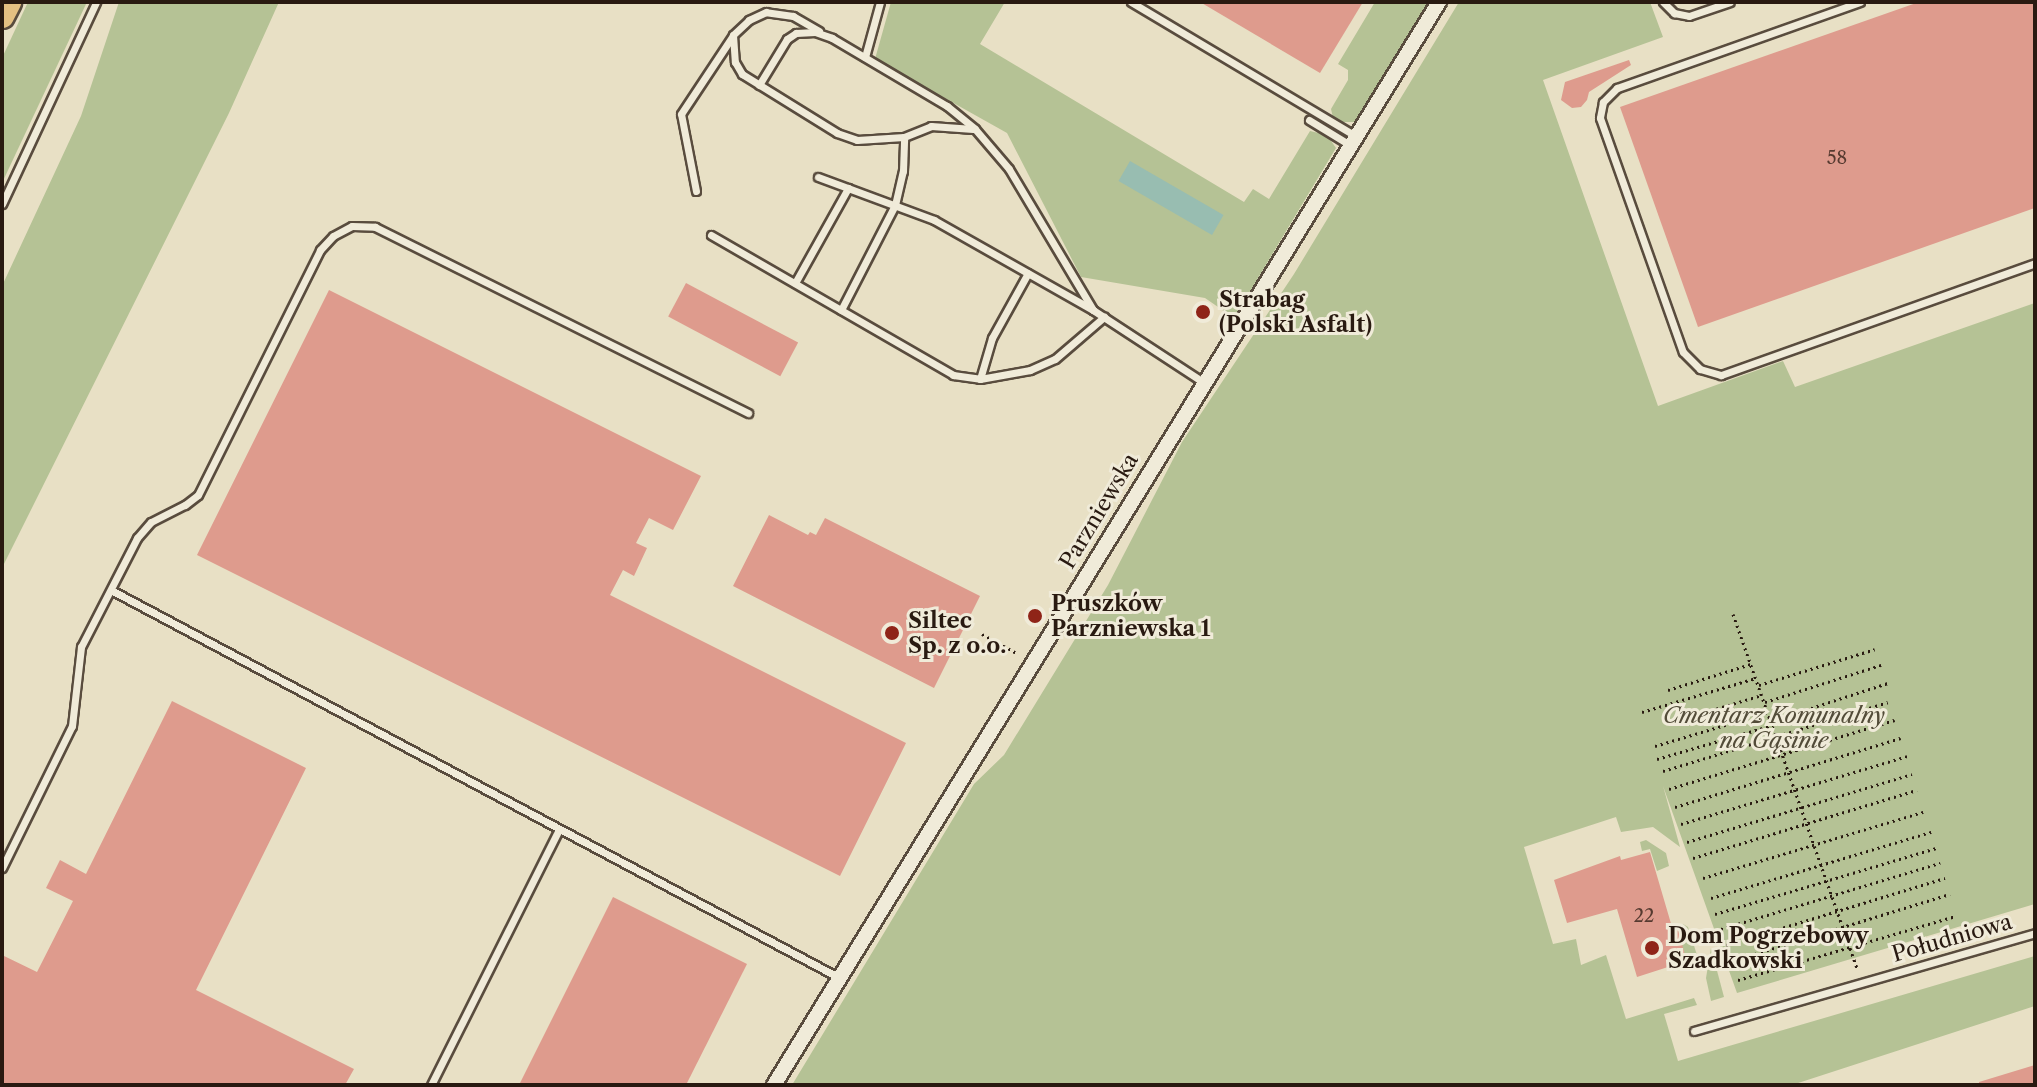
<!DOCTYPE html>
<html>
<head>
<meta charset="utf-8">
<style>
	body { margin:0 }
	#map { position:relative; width:2037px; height:1087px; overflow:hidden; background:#e8e0c5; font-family:"Libre Caslon Text",serif }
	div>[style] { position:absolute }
	.green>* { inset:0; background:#b5c295 }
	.water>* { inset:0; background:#98bdb1; transform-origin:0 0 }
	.building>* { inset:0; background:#de9b8d; transform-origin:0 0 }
	.path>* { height:3px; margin-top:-1.5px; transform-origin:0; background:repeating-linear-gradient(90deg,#291a11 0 2px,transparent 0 6px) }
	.roads { filter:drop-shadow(2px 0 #594c3e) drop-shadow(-2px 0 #594c3e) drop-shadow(0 2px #594c3e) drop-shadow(0 -2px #594c3e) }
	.lane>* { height:7px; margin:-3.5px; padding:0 3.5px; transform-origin:3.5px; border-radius:3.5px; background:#f0ebd9 }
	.street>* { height:14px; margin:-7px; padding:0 7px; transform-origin:7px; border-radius:7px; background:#f0ebd9 }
	.highway>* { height:24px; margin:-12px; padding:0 12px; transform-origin:12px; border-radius:12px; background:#e4c082 }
	.dots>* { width:22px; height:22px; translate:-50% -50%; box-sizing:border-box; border:4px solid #f0ebd9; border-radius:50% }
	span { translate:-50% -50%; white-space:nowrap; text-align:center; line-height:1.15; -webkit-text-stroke:6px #f0ebd9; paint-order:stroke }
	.number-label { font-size:18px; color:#563a30 }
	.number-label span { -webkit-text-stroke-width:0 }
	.poi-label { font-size:22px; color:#291a11; font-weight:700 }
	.left { translate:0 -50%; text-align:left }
	.street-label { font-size:22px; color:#291a11 }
	.park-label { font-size:22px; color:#534c39; font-style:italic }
	.frame { position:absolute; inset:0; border:4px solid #291a11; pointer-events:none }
</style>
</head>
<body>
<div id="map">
	<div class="green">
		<div style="clip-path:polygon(28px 2px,87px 2px,2px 183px,2px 58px)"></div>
		<div style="clip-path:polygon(119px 2px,279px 2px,229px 113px,2px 568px,2px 286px,81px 116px)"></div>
		<div style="clip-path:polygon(891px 2px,1005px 2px,980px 44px,1244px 202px,1253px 189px,1269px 199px,1310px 131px,1327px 135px,1336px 148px,1234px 318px,1205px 298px,1081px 277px,1007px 133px,875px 59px)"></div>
		<div style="clip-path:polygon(1375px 2px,1428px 2px,1355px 122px,1334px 122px,1331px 109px,1348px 80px,1348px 70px,1338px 64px)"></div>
		<div style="clip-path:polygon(1459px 2px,1650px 2px,1663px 37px,1543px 80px,1658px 406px,1783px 361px,1795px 387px,2035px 303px,2035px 904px,1737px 993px,1663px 786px,1680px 847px,1653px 827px,1621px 832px,1616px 817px,1524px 847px,1553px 944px,1576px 939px,1581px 965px,1606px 955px,1626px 1019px,1694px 998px,1697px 1005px,1664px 1014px,1678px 1061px,2035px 956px,2035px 1006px,1792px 1085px,792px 1085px,974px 784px,1004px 755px,1108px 585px,1182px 442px,1294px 274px)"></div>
		<div style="clip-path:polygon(1646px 840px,1666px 853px,1669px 866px,1657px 871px,1650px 849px,1642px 851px,1640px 842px)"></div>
		<div style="clip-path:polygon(1683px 924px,1688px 927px,1697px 955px,1686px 961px,1675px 927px)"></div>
		<div style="clip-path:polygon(1711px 948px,1724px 997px,1711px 1001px,1706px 978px)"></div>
	</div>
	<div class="water">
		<div style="left:1130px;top:161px;width:108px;height:23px;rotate:30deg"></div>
	</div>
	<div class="building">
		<div style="clip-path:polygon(1200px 2px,1363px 2px,1320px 73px)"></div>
		<div style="clip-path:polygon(1919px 2px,2035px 2px,2035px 208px,1698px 327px,1620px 107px)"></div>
		<div style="clip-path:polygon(1629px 60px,1631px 65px,1589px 92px,1587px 100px,1581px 107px,1572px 108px,1561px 100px,1565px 82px)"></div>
		<div style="left:686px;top:283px;width:127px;height:38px;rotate:28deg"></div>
		<div style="clip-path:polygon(329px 290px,701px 476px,673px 530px,649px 518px,636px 543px,647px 548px,634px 576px,623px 570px,610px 595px,906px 743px,840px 876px,197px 555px)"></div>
		<div style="clip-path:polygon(769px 515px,808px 535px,810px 532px,816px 535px,825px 518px,980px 596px,934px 688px,733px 586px)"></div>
		<div style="clip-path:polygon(172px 701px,306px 768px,196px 990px,354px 1069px,345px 1085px,2px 1085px,2px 955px,37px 972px,73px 901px,46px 888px,60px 860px,86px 874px)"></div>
		<div style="clip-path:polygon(1650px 852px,1672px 927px,1677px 926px,1685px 955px,1666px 960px,1668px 967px,1637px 977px,1617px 909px,1567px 923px,1554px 880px,1620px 856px,1621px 860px)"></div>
		<div style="clip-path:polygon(613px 897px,747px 964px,686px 1085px,519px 1085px)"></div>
		<div style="clip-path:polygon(2035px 1065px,2035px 1085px,1979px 1085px,1979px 1082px)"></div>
	</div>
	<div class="path">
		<div style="left:1733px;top:614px;width:376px;rotate:70.7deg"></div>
		<div style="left:982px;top:634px;width:38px;rotate:29deg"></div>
		<div style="left:1759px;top:685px;width:121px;rotate:-17.2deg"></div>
		<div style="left:1668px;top:690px;width:87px;rotate:-17.4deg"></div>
		<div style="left:1765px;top:702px;width:122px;rotate:-17.7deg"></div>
		<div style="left:1642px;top:712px;width:119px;rotate:-16.6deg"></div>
		<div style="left:1682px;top:719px;width:84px;rotate:-16.7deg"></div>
		<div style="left:1771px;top:721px;width:123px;rotate:-18deg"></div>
		<div style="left:1655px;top:746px;width:118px;rotate:-16.7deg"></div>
		<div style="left:1657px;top:759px;width:121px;rotate:-16.3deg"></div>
		<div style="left:1663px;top:771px;width:235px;rotate:-17deg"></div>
		<div style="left:1669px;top:789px;width:236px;rotate:-17deg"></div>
		<div style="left:1675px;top:807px;width:236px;rotate:-17deg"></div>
		<div style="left:1681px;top:824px;width:236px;rotate:-16.7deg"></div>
		<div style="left:1687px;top:842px;width:235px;rotate:-16.8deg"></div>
		<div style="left:1693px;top:858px;width:234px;rotate:-16.9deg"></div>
		<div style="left:1703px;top:878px;width:230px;rotate:-16.7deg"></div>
		<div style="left:1711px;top:898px;width:230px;rotate:-16.7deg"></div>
		<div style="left:1715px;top:914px;width:231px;rotate:-16.6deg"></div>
		<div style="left:1721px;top:929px;width:229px;rotate:-16.8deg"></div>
		<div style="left:1726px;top:945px;width:229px;rotate:-17deg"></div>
		<div style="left:1732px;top:961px;width:228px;rotate:-17.1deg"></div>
		<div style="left:1738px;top:980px;width:226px;rotate:-16.4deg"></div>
	</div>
	<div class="roads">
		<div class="lane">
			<div style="left:1131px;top:2px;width:262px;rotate:30.8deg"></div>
			<div style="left:1663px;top:2px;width:16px;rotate:45deg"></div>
			<div style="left:1674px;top:13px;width:15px;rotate:11deg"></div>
			<div style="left:1689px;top:16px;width:43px;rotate:-18.9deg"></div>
			<div style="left:1860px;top:2px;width:258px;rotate:160.5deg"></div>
			<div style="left:1617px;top:88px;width:20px;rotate:135deg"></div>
			<div style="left:1603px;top:102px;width:16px;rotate:101deg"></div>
			<div style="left:1600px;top:118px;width:248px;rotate:70.5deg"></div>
			<div style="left:1683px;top:352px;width:24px;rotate:45deg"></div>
			<div style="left:1700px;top:369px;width:22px;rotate:16deg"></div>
			<div style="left:1721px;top:375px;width:333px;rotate:-19.6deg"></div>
			<div style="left:819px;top:31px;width:30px;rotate:-150deg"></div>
			<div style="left:793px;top:16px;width:27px;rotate:-172deg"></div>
			<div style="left:766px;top:12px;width:19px;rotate:155deg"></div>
			<div style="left:749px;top:20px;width:22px;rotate:137deg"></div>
			<div style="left:733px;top:35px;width:27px;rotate:86deg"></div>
			<div style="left:735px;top:62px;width:14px;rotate:60deg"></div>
			<div style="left:742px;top:74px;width:112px;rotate:31.8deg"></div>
			<div style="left:837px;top:133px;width:21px;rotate:19deg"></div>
			<div style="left:857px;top:140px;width:47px;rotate:-3.7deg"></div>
			<div style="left:904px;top:137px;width:29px;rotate:-22deg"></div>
			<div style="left:931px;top:126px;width:42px;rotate:4.1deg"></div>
			<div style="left:865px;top:57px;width:57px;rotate:-74.7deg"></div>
			<div style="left:759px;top:85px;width:54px;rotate:-58.7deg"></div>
			<div style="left:787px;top:39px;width:11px;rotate:-34deg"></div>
			<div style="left:796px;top:33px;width:19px;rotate:-3deg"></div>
			<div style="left:815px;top:32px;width:18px;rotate:19deg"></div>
			<div style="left:832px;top:38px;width:134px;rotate:30.6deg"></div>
			<div style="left:947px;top:106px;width:36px;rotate:39deg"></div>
			<div style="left:975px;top:129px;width:52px;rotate:49.6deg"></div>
			<div style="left:1009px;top:169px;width:164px;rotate:59.2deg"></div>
			<div style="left:1309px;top:120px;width:48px;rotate:31.4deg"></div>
			<div style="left:818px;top:177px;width:124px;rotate:20.3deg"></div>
			<div style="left:934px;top:220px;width:183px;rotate:29.5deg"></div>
			<div style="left:1093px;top:310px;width:131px;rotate:33.2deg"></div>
			<div style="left:696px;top:191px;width:78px;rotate:-101deg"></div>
			<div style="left:681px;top:114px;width:92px;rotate:-56.5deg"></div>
			<div style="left:2px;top:204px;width:223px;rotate:-65deg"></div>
			<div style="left:711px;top:235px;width:280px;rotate:30deg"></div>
			<div style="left:953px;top:375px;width:27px;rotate:8deg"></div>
			<div style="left:980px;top:379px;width:51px;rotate:-10.2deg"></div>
			<div style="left:1030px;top:370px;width:27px;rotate:-24deg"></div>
			<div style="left:1055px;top:359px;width:65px;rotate:-40.6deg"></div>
			<div style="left:795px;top:283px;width:109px;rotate:-60.8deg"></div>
			<div style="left:841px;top:310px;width:118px;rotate:-62.8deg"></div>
			<div style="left:895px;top:205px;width:35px;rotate:-77deg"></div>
			<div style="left:903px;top:171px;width:34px;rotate:-88deg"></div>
			<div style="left:980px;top:379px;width:43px;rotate:-73.7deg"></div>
			<div style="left:992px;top:338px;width:74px;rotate:-61deg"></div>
			<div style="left:111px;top:590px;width:824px;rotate:28.03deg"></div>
			<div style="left:2px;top:868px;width:158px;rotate:-63.8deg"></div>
			<div style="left:72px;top:726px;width:80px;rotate:-83.5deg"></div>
			<div style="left:81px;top:647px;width:123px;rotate:-62.8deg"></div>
			<div style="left:137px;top:538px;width:21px;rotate:-49deg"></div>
			<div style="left:151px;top:522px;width:38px;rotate:-27deg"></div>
			<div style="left:185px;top:505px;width:16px;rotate:-38deg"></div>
			<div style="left:198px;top:495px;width:274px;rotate:-63.5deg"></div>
			<div style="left:320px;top:250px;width:19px;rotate:-47deg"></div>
			<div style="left:333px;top:236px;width:21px;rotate:-28deg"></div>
			<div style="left:352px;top:226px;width:23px;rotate:2deg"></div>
			<div style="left:375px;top:227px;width:417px;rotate:26.5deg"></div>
			<div style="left:1694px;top:1031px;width:355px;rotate:-16deg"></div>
			<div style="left:431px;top:1085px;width:284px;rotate:-63.4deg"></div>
		</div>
		<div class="street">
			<div style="left:774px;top:1085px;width:1271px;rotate:-58.45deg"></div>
		</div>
		<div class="highway">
			<div style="left:2px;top:16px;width:16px;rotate:-63deg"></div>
		</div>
	</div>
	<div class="dots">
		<div style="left:1203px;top:312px;background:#8f2418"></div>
		<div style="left:1035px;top:616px;background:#8f2418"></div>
		<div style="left:892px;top:633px;background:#8f2418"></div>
		<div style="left:1652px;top:948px;background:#8f2418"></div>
	</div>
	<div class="number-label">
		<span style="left:1837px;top:158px">58</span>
		<span style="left:1644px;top:916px">22</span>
	</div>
	<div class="poi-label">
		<span class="left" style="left:1219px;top:312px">Strabag<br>(Polski Asfalt)</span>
		<span class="left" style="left:1051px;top:616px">Pruszków<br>Parzniewska 1</span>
		<span class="left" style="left:908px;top:633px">Siltec<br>Sp. z o.o.</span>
		<span class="left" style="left:1668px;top:948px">Dom Pogrzebowy<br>Szadkowski</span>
	</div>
	<div class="street-label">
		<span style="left:1099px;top:511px;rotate:-59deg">Parzniewska</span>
		<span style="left:1952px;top:938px;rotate:-16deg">Południowa</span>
	</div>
	<div class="park-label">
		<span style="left:1774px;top:728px">Cmentarz Komunalny<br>na Gąsinie</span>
	</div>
	<div class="frame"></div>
</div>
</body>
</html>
